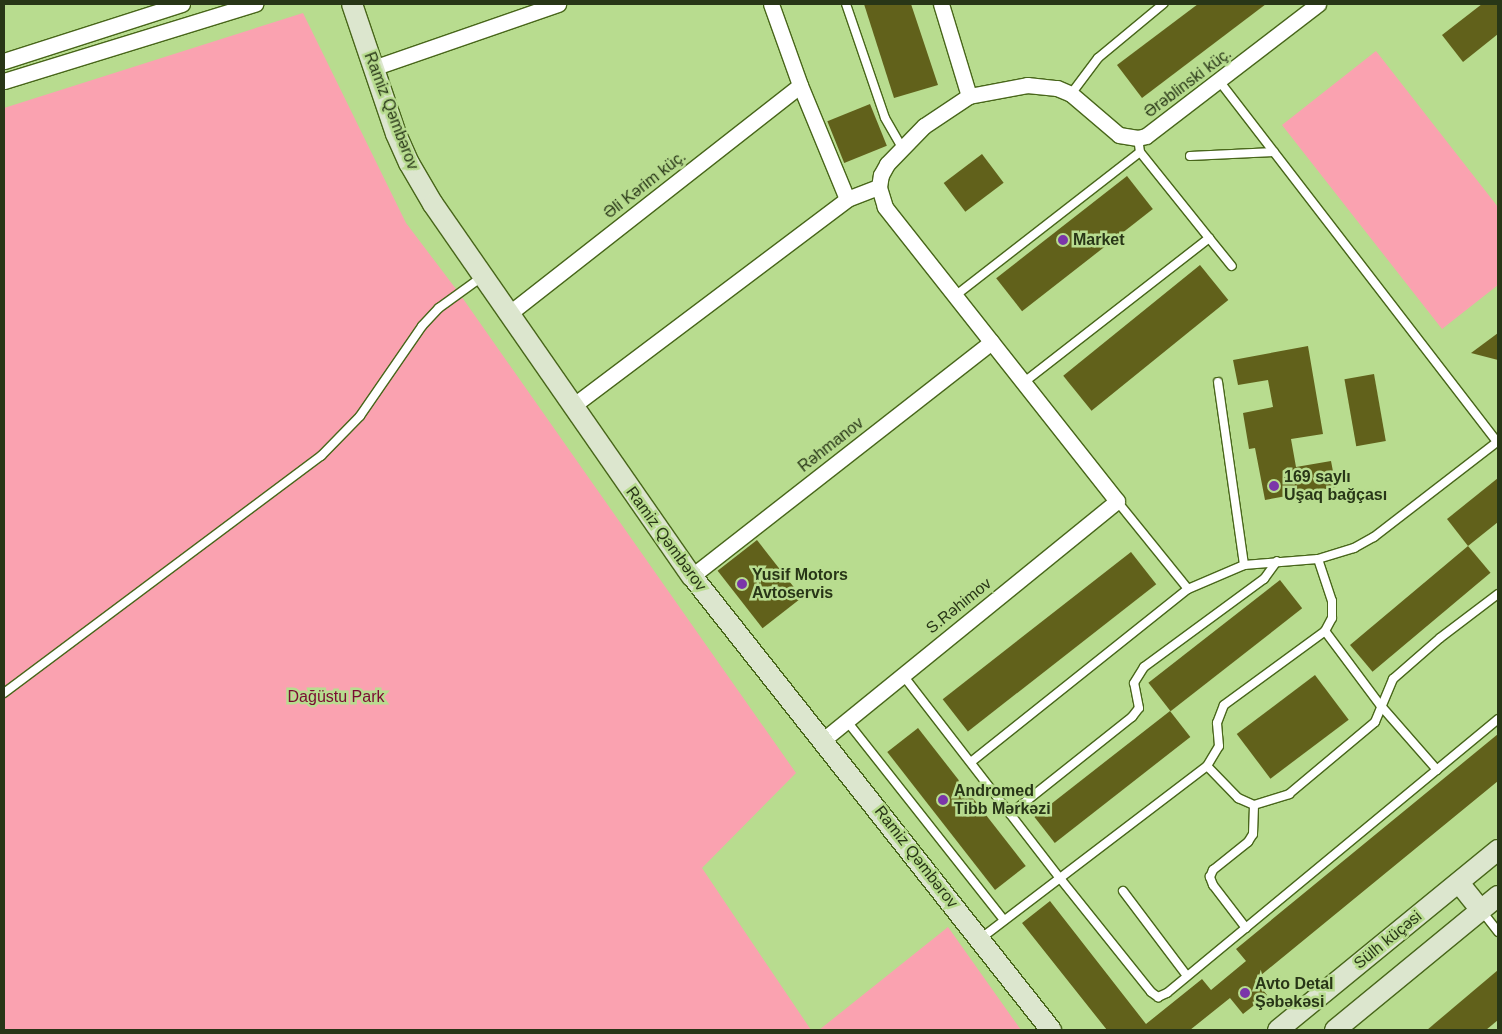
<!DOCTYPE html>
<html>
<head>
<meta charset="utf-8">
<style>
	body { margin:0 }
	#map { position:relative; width:1502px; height:1034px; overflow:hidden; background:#b8dc8f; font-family:Helvetica,sans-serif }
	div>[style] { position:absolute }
	.green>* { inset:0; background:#faa2b0 }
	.building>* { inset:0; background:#61611b; transform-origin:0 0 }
	.roads { filter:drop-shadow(1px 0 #48661a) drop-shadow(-1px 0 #48661a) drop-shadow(0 1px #48661a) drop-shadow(0 -1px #48661a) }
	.service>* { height:8px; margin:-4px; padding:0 4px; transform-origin:4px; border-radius:4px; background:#fff }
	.minor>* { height:15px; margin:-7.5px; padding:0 7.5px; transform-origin:7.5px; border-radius:7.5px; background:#fff }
	.secondary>* { height:20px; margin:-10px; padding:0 10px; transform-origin:10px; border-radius:10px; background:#dce6ce }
	.dots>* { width:14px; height:14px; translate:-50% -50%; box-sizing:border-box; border:2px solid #b8dc8f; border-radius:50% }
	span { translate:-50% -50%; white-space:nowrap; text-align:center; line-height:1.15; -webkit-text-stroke:5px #b8dc8f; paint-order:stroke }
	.street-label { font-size:16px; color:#283617 }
	.poi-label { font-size:16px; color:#283617; font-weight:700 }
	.left { translate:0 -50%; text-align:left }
	.park-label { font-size:16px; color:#7a0b32 }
	.frame { position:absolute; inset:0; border:5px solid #283617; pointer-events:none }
</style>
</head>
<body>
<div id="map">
	<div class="green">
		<div style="clip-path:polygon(303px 13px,406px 223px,459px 293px,796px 773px,702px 868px,811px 1030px,4px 1030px,4px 108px)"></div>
		<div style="clip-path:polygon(1376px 51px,1498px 207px,1498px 285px,1442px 329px,1282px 125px)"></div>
		<div style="clip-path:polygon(948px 927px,1021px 1030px,819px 1030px)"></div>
	</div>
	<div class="building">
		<div style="clip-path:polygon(864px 4px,911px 4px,938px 85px,894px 98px)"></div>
		<div style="clip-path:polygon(1198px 4px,1266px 4px,1142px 98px,1117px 65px)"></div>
		<div style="clip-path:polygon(1482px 4px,1498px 4px,1498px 34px,1463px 62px,1442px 35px)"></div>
		<div style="left:870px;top:104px;width:45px;height:46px;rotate:68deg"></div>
		<div style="left:982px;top:154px;width:36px;height:48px;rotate:53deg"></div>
		<div style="left:1127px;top:176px;width:42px;height:166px;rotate:52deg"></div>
		<div style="left:1200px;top:265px;width:45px;height:176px;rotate:51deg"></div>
		<div style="clip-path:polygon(1498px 333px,1498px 360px,1471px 353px)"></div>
		<div style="clip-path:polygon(1308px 346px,1323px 434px,1291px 439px,1296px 467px,1331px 461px,1336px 487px,1265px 500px,1255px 448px,1249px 449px,1243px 413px,1273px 407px,1268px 380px,1238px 385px,1233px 360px)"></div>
		<div style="left:1374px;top:374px;width:68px;height:30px;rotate:80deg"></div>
		<div style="clip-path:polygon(1498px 478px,1498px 522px,1468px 546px,1447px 519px)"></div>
		<div style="left:757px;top:540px;width:73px;height:50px;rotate:52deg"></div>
		<div style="left:1468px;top:546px;width:35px;height:154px;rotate:50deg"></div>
		<div style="left:1131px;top:552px;width:41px;height:239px;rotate:52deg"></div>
		<div style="left:1280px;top:580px;width:36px;height:167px;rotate:52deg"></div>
		<div style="left:1315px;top:675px;width:56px;height:98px;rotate:53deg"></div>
		<div style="left:1170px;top:711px;width:33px;height:172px;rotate:52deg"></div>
		<div style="left:918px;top:728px;width:175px;height:39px;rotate:52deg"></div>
		<div style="clip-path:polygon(1498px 734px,1498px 781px,1255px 980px,1267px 995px,1243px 1014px,1230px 998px,1190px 1030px,1107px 1030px,1022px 923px,1050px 901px,1146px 1024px,1202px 979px,1211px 990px,1246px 961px,1236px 949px)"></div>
		<div style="clip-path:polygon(1498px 970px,1498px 1020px,1486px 1030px,1427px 1030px)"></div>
	</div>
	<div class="roads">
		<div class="service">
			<div style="left:846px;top:4px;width:120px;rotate:71.1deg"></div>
			<div style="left:885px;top:118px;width:34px;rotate:60deg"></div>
			<div style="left:1220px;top:82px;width:454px;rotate:52.4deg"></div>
			<div style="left:1071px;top:94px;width:45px;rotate:-53.1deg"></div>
			<div style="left:1098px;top:58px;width:85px;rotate:-39.7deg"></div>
			<div style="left:1190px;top:156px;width:84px;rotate:-2.7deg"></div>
			<div style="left:1209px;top:238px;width:36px;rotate:51deg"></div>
			<div style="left:955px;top:296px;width:234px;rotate:-37.9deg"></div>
			<div style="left:1218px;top:382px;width:185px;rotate:81.9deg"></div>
			<div style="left:1023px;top:383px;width:236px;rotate:-37.9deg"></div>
			<div style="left:1209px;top:238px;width:110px;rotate:-128.7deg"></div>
			<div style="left:1140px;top:152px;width:14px;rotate:-98deg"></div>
			<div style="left:1117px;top:501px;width:113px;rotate:51.1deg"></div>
			<div style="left:1318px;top:559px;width:44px;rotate:71.6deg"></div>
			<div style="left:1332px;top:601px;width:17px;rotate:90deg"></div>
			<div style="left:1332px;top:618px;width:15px;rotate:118deg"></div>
			<div style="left:902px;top:674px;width:257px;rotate:52.3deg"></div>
			<div style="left:1059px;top:877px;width:147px;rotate:51.3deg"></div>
			<div style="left:1151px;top:992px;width:9px;rotate:36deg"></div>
			<div style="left:1158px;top:997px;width:10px;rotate:-24deg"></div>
			<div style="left:1167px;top:993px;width:430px;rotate:-39.6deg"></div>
			<div style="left:4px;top:693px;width:396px;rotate:-36.8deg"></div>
			<div style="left:321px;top:456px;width:56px;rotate:-45.7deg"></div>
			<div style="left:360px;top:416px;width:109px;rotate:-55.4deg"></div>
			<div style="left:422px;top:326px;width:25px;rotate:-47deg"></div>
			<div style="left:439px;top:308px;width:54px;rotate:-36deg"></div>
			<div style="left:846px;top:720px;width:255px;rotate:51.7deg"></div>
			<div style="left:971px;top:762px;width:278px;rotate:-38.6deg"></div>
			<div style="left:1188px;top:589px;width:61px;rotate:-23.2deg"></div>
			<div style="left:1244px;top:565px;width:74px;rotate:-4.6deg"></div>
			<div style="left:1318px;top:559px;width:38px;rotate:-17deg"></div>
			<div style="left:1354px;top:548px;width:23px;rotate:-29deg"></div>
			<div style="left:1374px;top:537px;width:157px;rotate:-37.7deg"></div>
			<div style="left:1207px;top:766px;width:45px;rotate:45.9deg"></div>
			<div style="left:1238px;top:798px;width:17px;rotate:24deg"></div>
			<div style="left:1254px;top:805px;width:37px;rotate:-17deg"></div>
			<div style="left:1289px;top:794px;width:112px;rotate:-39.9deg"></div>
			<div style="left:1375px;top:722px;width:47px;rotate:-67.3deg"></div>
			<div style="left:1393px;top:679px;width:62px;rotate:-41.1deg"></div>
			<div style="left:1440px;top:638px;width:73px;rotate:-37.2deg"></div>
			<div style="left:1010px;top:814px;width:156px;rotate:-38.5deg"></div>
			<div style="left:1132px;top:717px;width:11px;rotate:-52deg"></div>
			<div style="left:1139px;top:708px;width:25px;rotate:-101deg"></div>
			<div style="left:1134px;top:683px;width:19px;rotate:-58deg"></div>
			<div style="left:1144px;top:667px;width:149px;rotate:-36.3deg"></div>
			<div style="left:1264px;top:579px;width:22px;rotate:-54deg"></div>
			<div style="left:1123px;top:891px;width:106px;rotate:53deg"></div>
			<div style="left:1481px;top:910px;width:28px;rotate:52deg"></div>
			<div style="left:1246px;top:928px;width:54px;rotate:-127.5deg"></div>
			<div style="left:1213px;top:885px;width:9px;rotate:-111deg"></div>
			<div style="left:1210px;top:877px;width:8px;rotate:-67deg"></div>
			<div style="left:1213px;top:870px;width:45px;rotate:-38.7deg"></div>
			<div style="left:1248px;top:842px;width:9px;rotate:-58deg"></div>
			<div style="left:1253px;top:834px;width:29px;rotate:-88deg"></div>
			<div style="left:980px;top:939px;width:285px;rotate:-37.3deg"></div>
			<div style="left:1207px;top:766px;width:23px;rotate:-59deg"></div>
			<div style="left:1219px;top:746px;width:23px;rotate:-95deg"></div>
			<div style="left:1217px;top:723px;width:19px;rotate:-69deg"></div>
			<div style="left:1224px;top:705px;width:125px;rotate:-36.2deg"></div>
			<div style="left:1325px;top:631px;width:94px;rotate:53.3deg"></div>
			<div style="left:1381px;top:706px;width:85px;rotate:48.8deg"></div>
		</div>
		<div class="minor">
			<div style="left:771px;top:4px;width:86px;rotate:70.3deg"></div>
			<div style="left:800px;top:85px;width:123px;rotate:67.6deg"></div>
			<div style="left:847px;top:199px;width:34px;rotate:-21deg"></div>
			<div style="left:941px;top:4px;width:96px;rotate:73.1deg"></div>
			<div style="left:4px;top:61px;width:187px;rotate:-17.8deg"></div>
			<div style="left:373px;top:68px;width:196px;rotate:-19.1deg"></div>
			<div style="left:4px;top:81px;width:263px;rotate:-17.1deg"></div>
			<div style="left:511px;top:312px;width:367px;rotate:-38.1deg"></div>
			<div style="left:574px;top:405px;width:342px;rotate:-37deg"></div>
			<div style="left:692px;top:576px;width:380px;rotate:-38deg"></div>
			<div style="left:823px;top:740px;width:379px;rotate:-39.1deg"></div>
			<div style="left:1117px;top:501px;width:375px;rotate:-128.3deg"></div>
			<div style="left:885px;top:207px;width:21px;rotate:-107deg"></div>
			<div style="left:879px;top:187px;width:12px;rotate:-81deg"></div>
			<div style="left:881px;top:175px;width:13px;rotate:-61deg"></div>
			<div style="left:887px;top:164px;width:53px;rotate:-45.8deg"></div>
			<div style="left:924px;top:126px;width:54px;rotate:-33.7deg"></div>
			<div style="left:969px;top:96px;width:59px;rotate:-10.7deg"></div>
			<div style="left:1027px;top:85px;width:30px;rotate:6deg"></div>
			<div style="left:1057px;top:88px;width:15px;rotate:23deg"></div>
			<div style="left:1071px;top:94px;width:63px;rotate:40.5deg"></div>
			<div style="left:1119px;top:135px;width:19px;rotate:9deg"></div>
			<div style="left:1138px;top:138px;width:8px;rotate:-14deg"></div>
			<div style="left:1146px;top:136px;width:217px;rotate:-37.5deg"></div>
		</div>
		<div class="secondary">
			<div style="left:352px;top:4px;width:137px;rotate:71.3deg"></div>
			<div style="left:396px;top:134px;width:32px;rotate:66deg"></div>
			<div style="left:409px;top:163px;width:48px;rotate:59.7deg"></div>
			<div style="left:433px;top:204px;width:453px;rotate:55.2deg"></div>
			<div style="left:692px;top:576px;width:579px;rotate:51.66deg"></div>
			<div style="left:1459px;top:883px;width:35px;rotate:51deg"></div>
			<div style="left:1278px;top:1030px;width:284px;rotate:-39.3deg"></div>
			<div style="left:1335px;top:1030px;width:211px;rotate:-39.4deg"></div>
		</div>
	</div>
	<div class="dots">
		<div style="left:1063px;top:240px;background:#7b36a9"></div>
		<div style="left:1274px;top:486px;background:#7b36a9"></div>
		<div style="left:742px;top:584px;background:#7b36a9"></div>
		<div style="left:943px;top:800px;background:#7b36a9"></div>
		<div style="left:1245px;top:993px;background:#7b36a9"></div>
	</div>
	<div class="street-label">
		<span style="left:1188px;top:83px;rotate:-37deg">Ərəblinski küç.</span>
		<span style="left:391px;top:111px;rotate:69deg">Ramiz Qəmbərov</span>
		<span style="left:645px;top:185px;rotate:-38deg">Əli Kərim küç.</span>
		<span style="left:831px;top:445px;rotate:-38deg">Rəhmanov</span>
		<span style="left:666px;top:539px;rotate:54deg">Ramiz Qəmbərov</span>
		<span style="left:959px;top:606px;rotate:-39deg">S.Rəhimov</span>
		<span style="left:916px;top:857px;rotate:52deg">Ramiz Qəmbərov</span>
		<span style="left:1388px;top:940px;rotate:-39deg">Sülh küçəsi</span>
	</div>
	<div class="poi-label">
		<span class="left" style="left:1073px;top:240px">Market</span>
		<span class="left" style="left:1284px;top:486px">169 saylı<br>Uşaq bağçası</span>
		<span class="left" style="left:752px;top:584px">Yusif Motors<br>Avtoservis</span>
		<span class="left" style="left:954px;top:800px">Andromed<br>Tibb Mərkəzi</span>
		<span class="left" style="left:1255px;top:993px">Avto Detal<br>Şəbəkəsi</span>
	</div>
	<div class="park-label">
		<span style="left:336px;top:697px">Dağüstu Park</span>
	</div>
	<div class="frame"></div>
</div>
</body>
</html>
